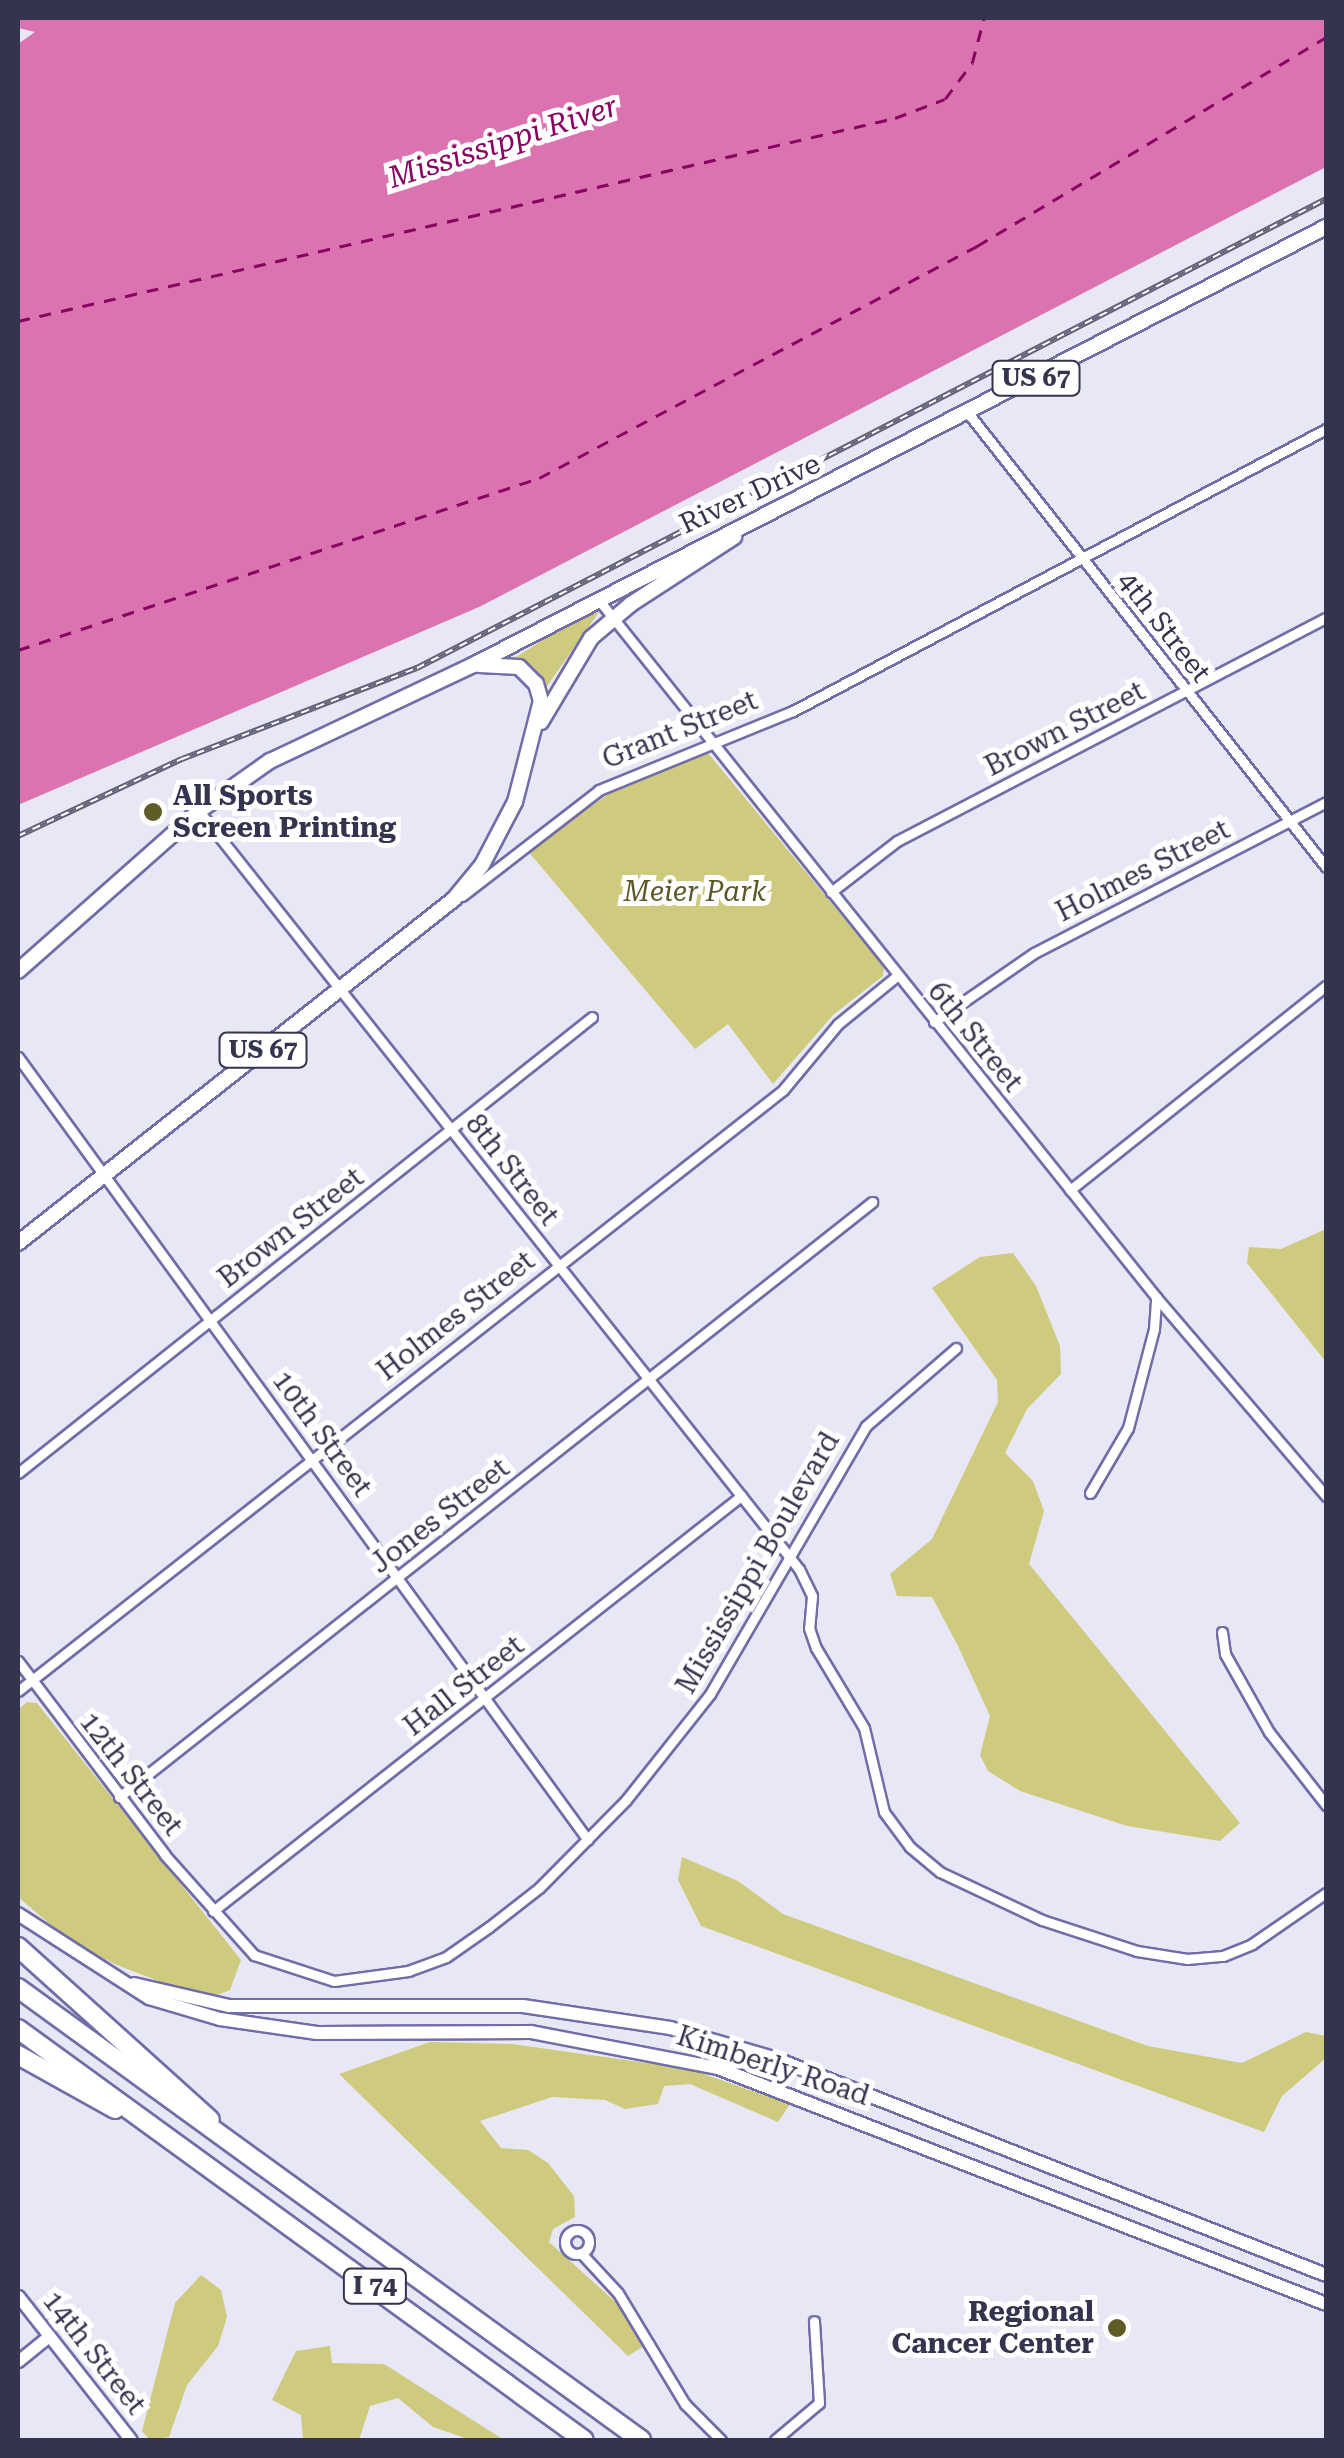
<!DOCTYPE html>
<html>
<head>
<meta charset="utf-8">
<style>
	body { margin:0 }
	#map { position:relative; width:1344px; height:2458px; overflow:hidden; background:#e7e7f5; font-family:"Roboto Serif",serif }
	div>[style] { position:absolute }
	.green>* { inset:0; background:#cfcb7e }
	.water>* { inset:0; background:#db73b0 }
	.ferry>* { height:2.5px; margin-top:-1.25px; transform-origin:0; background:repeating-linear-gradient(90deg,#890362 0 12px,transparent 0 22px) }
	.roads { filter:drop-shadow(2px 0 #706da7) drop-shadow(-2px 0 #706da7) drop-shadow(0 2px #706da7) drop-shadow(0 -2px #706da7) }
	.minor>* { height:9px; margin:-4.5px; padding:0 4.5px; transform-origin:4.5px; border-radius:4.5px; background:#fff }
	.minor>.ring { margin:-4.5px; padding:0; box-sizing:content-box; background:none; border:9px solid #fff; border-radius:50% }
	.tertiary>* { height:11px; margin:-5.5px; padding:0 5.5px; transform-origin:5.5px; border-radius:5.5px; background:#fff }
	.secondary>* { height:12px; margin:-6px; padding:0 6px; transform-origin:6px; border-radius:6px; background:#fff }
	.primary>* { height:14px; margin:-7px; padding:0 7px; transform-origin:7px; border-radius:7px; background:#fff }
	.motorway>* { height:18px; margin:-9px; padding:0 9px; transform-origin:9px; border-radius:9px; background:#fff }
	.rail>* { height:6px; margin-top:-3px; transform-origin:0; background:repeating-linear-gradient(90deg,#fff 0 8px,#626178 0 16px); box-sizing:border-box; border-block:2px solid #626178 }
	.dots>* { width:28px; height:28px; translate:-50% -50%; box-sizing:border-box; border:5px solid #fff; border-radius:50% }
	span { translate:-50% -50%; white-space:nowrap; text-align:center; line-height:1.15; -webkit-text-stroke:10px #fff; paint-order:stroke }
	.shield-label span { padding:2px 8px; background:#fff; border:2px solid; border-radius:8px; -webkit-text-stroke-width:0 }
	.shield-label { font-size:25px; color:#35344e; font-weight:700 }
	.street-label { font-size:28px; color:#35344e }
	.poi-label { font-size:28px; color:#35344e; font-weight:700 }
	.left { translate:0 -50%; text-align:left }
	.right { translate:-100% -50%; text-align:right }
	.park-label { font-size:28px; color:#5c5826; font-style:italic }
	.water-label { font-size:30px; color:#890362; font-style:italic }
	.frame { position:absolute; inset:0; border:20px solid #35344e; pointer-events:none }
</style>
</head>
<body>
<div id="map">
	<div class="green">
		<div style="clip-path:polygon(601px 609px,545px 689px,513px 659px,579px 617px)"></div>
		<div style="clip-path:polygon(708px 753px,884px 967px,883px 976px,833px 1015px,773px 1084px,728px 1024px,695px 1049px,527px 850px,610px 793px)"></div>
		<div style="clip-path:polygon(1326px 1229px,1326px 1362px,1247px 1263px,1249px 1247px,1281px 1249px)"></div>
		<div style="clip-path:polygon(1013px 1253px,1036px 1286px,1060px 1346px,1061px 1374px,1027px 1409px,1005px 1453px,1033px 1481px,1044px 1511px,1029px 1564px,1240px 1823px,1220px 1841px,1127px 1826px,1020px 1791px,988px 1771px,980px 1755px,990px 1716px,958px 1646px,932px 1597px,897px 1596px,890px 1574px,932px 1539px,998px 1402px,997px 1380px,932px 1288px,980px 1257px)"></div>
		<div style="clip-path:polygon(27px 1702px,37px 1703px,241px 1960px,230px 1990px,217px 1995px,174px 1987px,117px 1965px,71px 1942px,18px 1897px,18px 1710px)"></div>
		<div style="clip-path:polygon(682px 1857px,738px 1881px,783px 1914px,1148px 2046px,1242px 2063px,1306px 2032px,1326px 2036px,1326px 2058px,1282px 2096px,1264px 2132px,701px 1926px,678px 1880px)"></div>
		<div style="clip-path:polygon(430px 2042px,512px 2044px,689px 2069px,790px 2104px,778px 2122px,690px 2084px,664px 2086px,658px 2104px,625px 2109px,605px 2100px,552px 2097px,480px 2121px,501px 2148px,528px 2150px,548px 2163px,574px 2196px,575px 2217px,553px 2229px,549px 2242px,621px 2307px,644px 2346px,628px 2356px,339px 2074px)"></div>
		<div style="clip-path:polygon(201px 2275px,221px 2290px,227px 2317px,218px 2346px,187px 2385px,169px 2437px,150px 2440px,142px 2431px,175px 2303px)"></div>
		<div style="clip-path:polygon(330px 2346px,332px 2363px,384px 2364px,504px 2440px,471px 2440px,433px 2427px,398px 2398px,370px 2406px,359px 2440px,303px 2440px,301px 2415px,272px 2400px,296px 2351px)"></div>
	</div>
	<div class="water">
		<div style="clip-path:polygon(18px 18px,1326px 18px,1326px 167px,479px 607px,18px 805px,18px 44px,35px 32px,18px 28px)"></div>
	</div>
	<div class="ferry">
		<div style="left:18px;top:321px;width:900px;rotate:-13.03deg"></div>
		<div style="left:895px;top:118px;width:53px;rotate:-20.8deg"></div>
		<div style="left:945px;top:99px;width:45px;rotate:-53.1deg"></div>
		<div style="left:972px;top:63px;width:47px;rotate:-75.1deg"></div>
		<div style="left:18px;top:650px;width:549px;rotate:-18.27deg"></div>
		<div style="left:539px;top:478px;width:496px;rotate:-27.9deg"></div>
		<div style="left:977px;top:246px;width:407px;rotate:-30.9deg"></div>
	</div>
	<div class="roads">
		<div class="minor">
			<div style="left:968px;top:413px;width:578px;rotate:51.74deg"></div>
			<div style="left:598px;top:599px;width:894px;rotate:51.36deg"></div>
			<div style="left:1156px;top:1297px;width:262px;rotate:49.5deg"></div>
			<div style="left:199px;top:811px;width:967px;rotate:51.64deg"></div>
			<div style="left:799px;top:1569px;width:30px;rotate:64deg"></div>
			<div style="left:812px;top:1596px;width:32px;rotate:95deg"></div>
			<div style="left:809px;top:1628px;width:21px;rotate:71deg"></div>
			<div style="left:816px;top:1648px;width:93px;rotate:59deg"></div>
			<div style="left:864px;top:1728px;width:86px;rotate:76.6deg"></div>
			<div style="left:884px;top:1812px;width:44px;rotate:53.4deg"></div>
			<div style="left:910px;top:1847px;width:39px;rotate:40deg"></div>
			<div style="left:940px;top:1872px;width:113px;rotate:25.2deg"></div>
			<div style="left:1042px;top:1920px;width:100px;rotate:18.1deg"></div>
			<div style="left:1137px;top:1951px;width:51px;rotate:9.1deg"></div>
			<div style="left:1187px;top:1959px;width:36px;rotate:-5deg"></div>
			<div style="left:1223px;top:1956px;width:31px;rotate:-22deg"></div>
			<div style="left:1252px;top:1944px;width:90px;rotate:-34.6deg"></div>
			<div style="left:831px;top:892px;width:83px;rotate:-37.7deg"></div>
			<div style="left:897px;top:841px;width:483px;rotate:-27.5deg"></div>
			<div style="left:462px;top:896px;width:173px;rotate:-37.7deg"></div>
			<div style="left:599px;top:790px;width:209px;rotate:-22.2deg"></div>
			<div style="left:793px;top:711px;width:603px;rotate:-27.88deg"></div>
			<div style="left:934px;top:1022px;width:121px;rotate:-34.6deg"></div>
			<div style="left:1034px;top:953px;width:329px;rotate:-27.3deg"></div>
			<div style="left:18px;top:1057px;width:968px;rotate:53.95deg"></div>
			<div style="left:1070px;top:1190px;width:327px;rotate:-38.6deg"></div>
			<div style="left:18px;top:1473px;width:733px;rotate:-38.46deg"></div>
			<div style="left:1090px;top:1493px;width:75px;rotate:-59.7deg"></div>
			<div style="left:1128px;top:1428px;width:102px;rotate:-75.3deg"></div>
			<div style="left:1154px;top:1329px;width:32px;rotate:-86deg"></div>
			<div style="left:1222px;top:1632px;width:22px;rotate:82deg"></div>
			<div style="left:1225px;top:1654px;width:90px;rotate:60.6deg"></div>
			<div style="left:1269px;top:1732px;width:93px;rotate:52deg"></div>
			<div style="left:18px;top:1661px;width:243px;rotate:52.8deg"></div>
			<div style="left:165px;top:1855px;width:134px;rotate:48.3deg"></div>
			<div style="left:254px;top:1955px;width:84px;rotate:18deg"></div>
			<div style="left:334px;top:1981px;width:75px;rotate:-7.7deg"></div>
			<div style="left:408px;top:1971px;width:40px;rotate:-20.2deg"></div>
			<div style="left:446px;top:1957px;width:52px;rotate:-34.9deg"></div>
			<div style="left:489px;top:1927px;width:63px;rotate:-38deg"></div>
			<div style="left:539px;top:1888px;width:124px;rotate:-45.3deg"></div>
			<div style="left:626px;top:1800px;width:135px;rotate:-51.6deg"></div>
			<div style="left:710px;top:1694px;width:310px;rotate:-59.8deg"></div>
			<div style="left:866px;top:1426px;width:119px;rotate:-40.9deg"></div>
			<div style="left:18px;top:1691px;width:973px;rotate:-38.15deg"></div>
			<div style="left:783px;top:1090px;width:86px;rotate:-50.2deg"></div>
			<div style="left:838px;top:1024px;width:77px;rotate:-39.2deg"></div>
			<div style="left:119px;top:1797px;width:960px;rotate:-38.31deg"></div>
			<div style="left:213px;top:1911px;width:672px;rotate:-38.17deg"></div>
			<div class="ring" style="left:565px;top:2230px;width:15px;height:15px"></div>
			<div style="left:581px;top:2253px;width:54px;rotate:47.2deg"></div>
			<div style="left:618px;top:2293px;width:130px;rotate:58.9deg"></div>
			<div style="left:685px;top:2404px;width:51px;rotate:45deg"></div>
			<div style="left:775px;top:2440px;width:57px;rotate:-40.1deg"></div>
			<div style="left:819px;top:2403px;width:82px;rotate:-93.5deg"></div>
		</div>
		<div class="tertiary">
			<div style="left:18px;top:2296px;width:183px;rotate:51.9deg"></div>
			<div style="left:18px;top:2361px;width:40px;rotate:-39deg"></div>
		</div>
		<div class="secondary">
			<div style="left:18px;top:1914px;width:156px;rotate:32.7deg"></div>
			<div style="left:149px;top:1998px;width:74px;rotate:16.5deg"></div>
			<div style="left:220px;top:2019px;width:98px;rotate:8.2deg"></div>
			<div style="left:317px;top:2033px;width:214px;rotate:-0.3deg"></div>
			<div style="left:531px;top:2032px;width:190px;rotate:10.9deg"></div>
			<div style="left:718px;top:2068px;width:652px;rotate:21.21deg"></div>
			<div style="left:134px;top:1984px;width:98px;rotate:13deg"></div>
			<div style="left:229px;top:2006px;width:294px"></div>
			<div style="left:523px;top:2006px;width:149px;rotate:8.5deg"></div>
			<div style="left:670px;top:2028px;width:108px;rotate:16.1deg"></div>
			<div style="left:774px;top:2058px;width:593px;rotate:21.46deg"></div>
		</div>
		<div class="primary">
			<div style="left:541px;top:722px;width:98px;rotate:-59.2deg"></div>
			<div style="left:591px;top:638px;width:52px;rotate:-40.4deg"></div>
			<div style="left:631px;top:604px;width:123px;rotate:-33deg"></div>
			<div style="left:18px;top:971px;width:242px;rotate:-41.5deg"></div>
			<div style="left:199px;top:811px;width:87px;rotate:-35.2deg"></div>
			<div style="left:270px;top:761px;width:225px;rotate:-25.3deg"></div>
			<div style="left:473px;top:665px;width:959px;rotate:-27.18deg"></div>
			<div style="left:18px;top:1243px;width:555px;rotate:-38.27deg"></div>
			<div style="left:454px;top:899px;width:44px;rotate:-50.5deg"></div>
			<div style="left:482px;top:865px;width:71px;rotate:-62.4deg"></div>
			<div style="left:515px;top:802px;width:104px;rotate:-75.6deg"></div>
			<div style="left:541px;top:701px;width:18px;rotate:-106deg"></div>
			<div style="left:536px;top:684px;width:24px;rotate:-135deg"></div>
			<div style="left:519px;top:667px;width:40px;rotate:-177.1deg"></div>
		</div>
		<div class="motorway">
			<div style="left:18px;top:1947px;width:258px;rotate:42deg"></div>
			<div style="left:18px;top:1988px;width:770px;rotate:35.96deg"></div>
			<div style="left:18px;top:2029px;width:699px;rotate:35.99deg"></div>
			<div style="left:18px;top:2055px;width:111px;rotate:29.1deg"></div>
		</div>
	</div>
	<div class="rail">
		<div style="left:18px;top:836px;width:181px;rotate:-25.2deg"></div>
		<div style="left:182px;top:759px;width:252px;rotate:-21.2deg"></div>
		<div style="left:417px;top:668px;width:1023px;rotate:-27.29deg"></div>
	</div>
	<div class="dots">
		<div style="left:153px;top:812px;background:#5f5c28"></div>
		<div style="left:1117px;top:2328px;background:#5f5c28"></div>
	</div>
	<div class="shield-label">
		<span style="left:1036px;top:378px">US 67</span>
		<span style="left:263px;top:1050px">US 67</span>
		<span style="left:375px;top:2286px">I 74</span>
	</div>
	<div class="street-label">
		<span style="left:750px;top:494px;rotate:-25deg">River Drive</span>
		<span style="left:1164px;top:627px;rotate:52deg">4th Street</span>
		<span style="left:1065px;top:729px;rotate:-27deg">Brown Street</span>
		<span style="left:680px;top:730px;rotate:-22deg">Grant Street</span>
		<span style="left:1143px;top:871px;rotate:-27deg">Holmes Street</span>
		<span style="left:975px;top:1037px;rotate:51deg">6th Street</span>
		<span style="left:512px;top:1170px;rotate:52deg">8th Street</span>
		<span style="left:291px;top:1228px;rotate:-38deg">Brown Street</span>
		<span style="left:456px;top:1316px;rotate:-38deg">Holmes Street</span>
		<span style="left:322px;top:1434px;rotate:54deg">10th Street</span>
		<span style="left:440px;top:1516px;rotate:-38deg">Jones Street</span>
		<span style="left:758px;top:1563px;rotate:-60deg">Mississippi Boulevard</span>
		<span style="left:464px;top:1686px;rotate:-38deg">Hall Street</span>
		<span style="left:131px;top:1774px;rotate:52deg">12th Street</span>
		<span style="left:773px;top:2066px;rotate:18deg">Kimberly Road</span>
		<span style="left:94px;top:2353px;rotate:52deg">14th Street</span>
	</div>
	<div class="poi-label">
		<span class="left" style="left:173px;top:812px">All Sports<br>Screen Printing</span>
		<span class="right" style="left:1094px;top:2328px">Regional<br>Cancer Center</span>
	</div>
	<div class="park-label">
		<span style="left:695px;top:892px">Meier Park</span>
	</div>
	<div class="water-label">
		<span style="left:503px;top:142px;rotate:-18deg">Mississippi River</span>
	</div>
	<div class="frame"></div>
</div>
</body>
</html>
